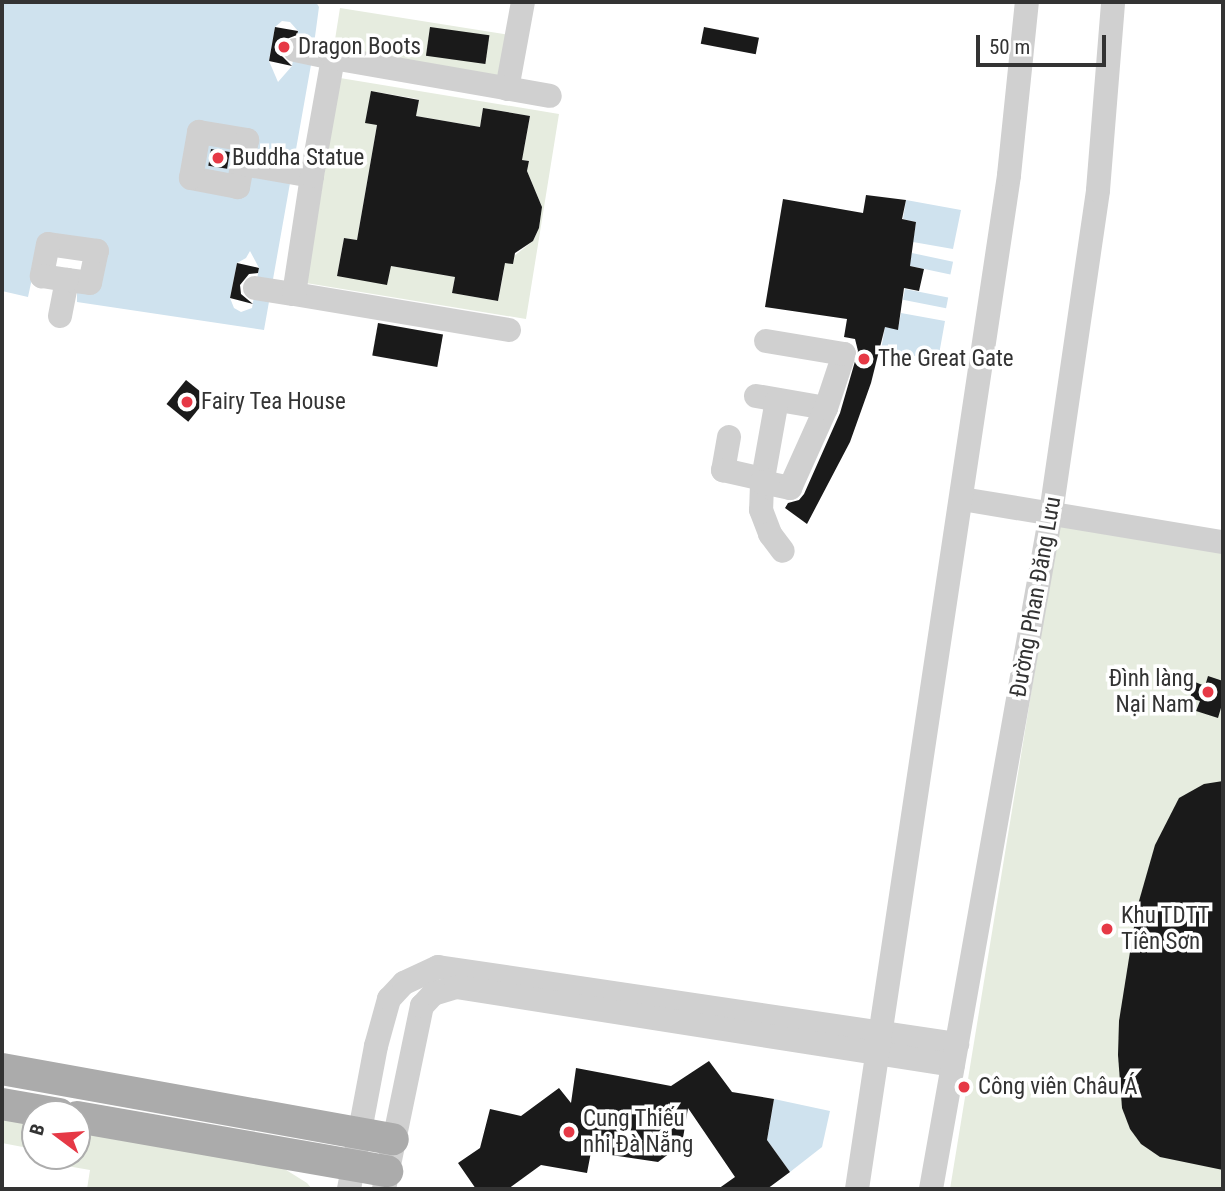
<!DOCTYPE html>
<html>
<head>
<meta charset="utf-8">
<style>
	body { margin:0 }
	#map { position:relative; width:1225px; height:1191px; overflow:hidden; background:#fff; font-family:"Roboto Condensed",sans-serif }
	div>[style] { position:absolute }
	.green>* { inset:0; background:#e6ecdf; transform-origin:0 0 }
	.water>* { inset:0; background:#cfe2ee; transform-origin:0 0 }
	.pier>* { inset:0; background:#fff }
	.building>* { inset:0; background:#1a1a1a; transform-origin:0 0 }
	.minor>* { height:24px; margin:-12px; padding:0 12px; transform-origin:12px; border-radius:12px; background:#d0d0d0 }
	.major>* { height:32px; margin:-16px; padding:0 16px; transform-origin:16px; border-radius:16px; background:#ababab }
	.dots>* { width:19px; height:19px; translate:-50% -50%; box-sizing:border-box; border:4px solid #fff; border-radius:50% }
	span { translate:-50% -50%; white-space:nowrap; text-align:center; line-height:1.15; -webkit-text-stroke:7px #fff; paint-order:stroke }
	.poi-label { font-size:23px; color:#333 }
	.left { translate:0 -50%; text-align:left }
	.right { translate:-100% -50%; text-align:right }
	.street-label { font-size:23px; color:#333 }
	.frame { position:absolute; inset:0; border:4px solid #333; pointer-events:none }
	.north { position:absolute; left:21px; top:1100px; width:70px; height:70px; box-sizing:border-box; background:#fff; border:2px solid #adadad; border-radius:50%; rotate:286deg; font-size:19px; font-weight:700; line-height:28px; text-align:center; color:#333 }
	.north::after { content:''; display:block; margin:auto; width:24px; height:32px; background:#e63946; clip-path:polygon(50% 0,100% 100%,50% 72%,0 100%) }
	.scale { position:absolute; left:976px; top:35px; width:130px; height:32px; box-sizing:border-box; border:4px solid #333; border-top:0; padding-left:9px; font-size:21px; line-height:24px; white-space:nowrap; color:#333; -webkit-text-stroke:5px #fff; paint-order:stroke }
</style>
</head>
<body>
<div id="map">
	<div class="green">
		<div style="left:340px;top:8px;width:177px;height:44px;rotate:9deg"></div>
		<div style="clip-path:polygon(evenodd,340px 78px,559px 114px,526px 319px,306px 283px,340px 78px,371px 91px,418px 99px,416px 116px,480px 127px,483px 108px,530px 116px,524px 149px,517px 159px,529px 161px,527px 171px,542px 207px,539px 228px,533px 241px,499px 268px,504px 270px,498px 301px,452px 293px,455px 277px,391px 266px,337px 276px,344px 238px,357px 240px,377px 125px,371px 91px)"></div>
		<div style="clip-path:polygon(1059px 523px,1223px 550px,1223px 1189px,950px 1189px)"></div>
		<div style="clip-path:polygon(2px 1118px,35px 1124px,35px 1154px,28px 1148px,2px 1143px)"></div>
		<div style="clip-path:polygon(77px 1131px,275px 1163px,307px 1183px,312px 1189px,87px 1189px,90px 1170px,44px 1162px,37px 1156px,77px 1156px)"></div>
	</div>
	<div class="water">
		<div style="clip-path:polygon(2px 2px,316px 2px,319px 7px,312px 59px,264px 330px,77px 302px,77px 287px,104px 247px,41px 237px,28px 297px,2px 291px)"></div>
		<div style="clip-path:polygon(906px 200px,961px 210px,953px 249px,913px 242px,916px 222px,903px 219px)"></div>
		<div style="left:912px;top:253px;width:42px;height:13px;rotate:12deg"></div>
		<div style="left:905px;top:289px;width:44px;height:11px;rotate:11deg"></div>
		<div style="clip-path:polygon(901px 313px,945px 321px,938px 360px,881px 350px,885px 327px,898px 329px)"></div>
		<div style="clip-path:polygon(774px 1099px,830px 1111px,822px 1147px,790px 1172px,767px 1140px)"></div>
	</div>
	<div class="pier">
		<div style="clip-path:polygon(282px 21px,290px 22px,298px 31px,292px 66px,278px 82px,269px 61px,275px 27px)"></div>
		<div style="clip-path:polygon(250px 251px,259px 268px,252px 308px,241px 312px,234px 308px,230px 298px,237px 263px,246px 258px)"></div>
	</div>
	<div class="building">
		<div style="clip-path:polygon(275px 27px,298px 31px,297px 35px,284px 40px,280px 48px,281px 55px,292px 66px,269px 61px)"></div>
		<div style="left:430px;top:27px;width:60px;height:29px;rotate:8deg"></div>
		<div style="left:704px;top:27px;width:56px;height:17px;rotate:11deg"></div>
		<div style="clip-path:polygon(371px 91px,419px 100px,416px 116px,480px 127px,483px 108px,530px 116px,522px 160px,529px 161px,527px 171px,542px 207px,539px 228px,533px 241px,515px 253px,513px 264px,505px 263px,498px 301px,452px 293px,455px 277px,391px 266px,387px 285px,337px 276px,344px 238px,357px 240px,377px 125px,365px 123px)"></div>
		<div style="left:211px;top:149px;width:19px;height:17px;rotate:9deg"></div>
		<div style="clip-path:polygon(866px 195px,906px 200px,902px 219px,916px 222px,910px 266px,924px 269px,919px 291px,904px 288px,898px 330px,885px 327px,871px 383px,850px 442px,807px 524px,785px 508px,788px 503px,799px 500px,804px 494px,840px 413px,858px 351px,855px 339px,844px 337px,847px 319px,765px 307px,783px 199px,863px 213px)"></div>
		<div style="clip-path:polygon(237px 263px,259px 268px,258px 273px,249px 274px,240px 285px,241px 294px,253px 304px,230px 298px)"></div>
		<div style="left:378px;top:323px;width:66px;height:33px;rotate:10deg"></div>
		<div style="left:186px;top:380px;width:28px;height:31px;rotate:39deg"></div>
		<div style="clip-path:polygon(1208px 676px,1223px 681px,1223px 701px,1218px 718px,1196px 711px,1200px 701px,1190px 698px,1195px 682px,1205px 686px)"></div>
		<div style="clip-path:polygon(1223px 781px,1223px 1170px,1160px 1157px,1141px 1144px,1130px 1129px,1122px 1108px,1118px 1055px,1119px 1021px,1137px 908px,1155px 845px,1179px 798px,1204px 784px)"></div>
		<div style="clip-path:polygon(709px 1061px,732px 1092px,774px 1099px,767px 1140px,790px 1172px,767px 1189px,718px 1189px,735px 1177px,688px 1108px,682px 1144px,658px 1162px,591px 1152px,587px 1173px,541px 1165px,508px 1189px,476px 1189px,458px 1163px,480px 1148px,490px 1109px,521px 1116px,559px 1088px,571px 1103px,576px 1068px,671px 1086px)"></div>
	</div>
	<div class="minor">
		<div style="left:295px;top:50px;width:39px;rotate:12deg"></div>
		<div style="left:507px;top:89px;width:88px;rotate:-79.6deg"></div>
		<div style="left:199px;top:132px;width:49px;rotate:9.5deg"></div>
		<div style="left:247px;top:140px;width:48px;rotate:100.8deg"></div>
		<div style="left:238px;top:187px;width:48px;rotate:-169.2deg"></div>
		<div style="left:191px;top:178px;width:47px;rotate:-80.1deg"></div>
		<div style="left:243px;top:164px;width:70px;rotate:9.9deg"></div>
		<div style="left:255px;top:288px;width:39px;rotate:9deg"></div>
		<div style="left:60px;top:316px;width:37px;rotate:-79deg"></div>
		<div style="left:67px;top:280px;width:23px;rotate:7deg"></div>
		<div style="left:90px;top:283px;width:33px;rotate:-78deg"></div>
		<div style="left:97px;top:251px;width:49px;rotate:-171.9deg"></div>
		<div style="left:48px;top:244px;width:33px;rotate:101deg"></div>
		<div style="left:42px;top:276px;width:25px;rotate:9deg"></div>
		<div style="left:509px;top:330px;width:218px;rotate:-170.5deg"></div>
		<div style="left:294px;top:294px;width:119px;rotate:-81.3deg"></div>
		<div style="left:312px;top:176px;width:120px;rotate:-79.9deg"></div>
		<div style="left:333px;top:58px;width:220px;rotate:9.9deg"></div>
		<div style="left:756px;top:396px;width:71px;rotate:9.7deg"></div>
		<div style="left:777px;top:400px;width:85px;rotate:100.1deg"></div>
		<div style="left:762px;top:484px;width:26px;rotate:92deg"></div>
		<div style="left:761px;top:510px;width:26px;rotate:69deg"></div>
		<div style="left:770px;top:534px;width:21px;rotate:53deg"></div>
		<div style="left:729px;top:437px;width:34px;rotate:100deg"></div>
		<div style="left:723px;top:470px;width:41px;rotate:12.7deg"></div>
		<div style="left:762px;top:482px;width:29px;rotate:12deg"></div>
		<div style="left:790px;top:488px;width:88px;rotate:-65.8deg"></div>
		<div style="left:826px;top:408px;width:57px;rotate:-71.6deg"></div>
		<div style="left:844px;top:354px;width:79px;rotate:-170.5deg"></div>
		<div style="left:962px;top:499px;width:265px;rotate:9.4deg"></div>
		<div style="left:349px;top:1189px;width:146px;rotate:-79.3deg"></div>
		<div style="left:376px;top:1046px;width:49px;rotate:-74.5deg"></div>
		<div style="left:389px;top:999px;width:22px;rotate:-47deg"></div>
		<div style="left:404px;top:983px;width:38px;rotate:-25deg"></div>
		<div style="left:438px;top:967px;width:525px;rotate:8.44deg"></div>
		<div style="left:384px;top:1189px;width:187px;rotate:-78.3deg"></div>
		<div style="left:422px;top:1006px;width:16px;rotate:-47deg"></div>
		<div style="left:433px;top:994px;width:24px;rotate:-17deg"></div>
		<div style="left:456px;top:987px;width:503px;rotate:8.92deg"></div>
		<div style="left:857px;top:1189px;width:1025px;rotate:-81.47deg"></div>
		<div style="left:1009px;top:175px;width:174px;rotate:-84.1deg"></div>
		<div style="left:931px;top:1189px;width:687px;rotate:-79.93deg"></div>
		<div style="left:1051px;top:513px;width:326px;rotate:-81.7deg"></div>
		<div style="left:1098px;top:190px;width:189px;rotate:-85.4deg"></div>
	</div>
	<div class="major">
		<div style="left:2px;top:1069px;width:397px;rotate:10.2deg"></div>
		<div style="left:2px;top:1104px;width:58px;rotate:10deg"></div>
		<div style="left:77px;top:1117px;width:315px;rotate:9.9deg"></div>
	</div>
	<div class="dots">
		<div style="left:284px;top:47px;background:#e63946"></div>
		<div style="left:218px;top:158px;background:#e63946"></div>
		<div style="left:864px;top:359px;background:#e63946"></div>
		<div style="left:187px;top:402px;background:#e63946"></div>
		<div style="left:1208px;top:692px;background:#e63946"></div>
		<div style="left:1107px;top:929px;background:#e63946"></div>
		<div style="left:964px;top:1087px;background:#e63946"></div>
		<div style="left:569px;top:1132px;background:#e63946"></div>
	</div>
	<div class="poi-label">
		<span class="left" style="left:298px;top:47px">Dragon Boots</span>
		<span class="left" style="left:232px;top:158px">Buddha Statue</span>
		<span class="left" style="left:878px;top:359px">The Great Gate</span>
		<span class="left" style="left:201px;top:402px">Fairy Tea House</span>
		<span class="right" style="left:1194px;top:692px">Đình làng<br>Nại Nam</span>
		<span class="left" style="left:1121px;top:929px">Khu TDTT<br>Tiên Sơn</span>
		<span class="left" style="left:978px;top:1087px">Công viên Châu Á</span>
		<span class="left" style="left:583px;top:1132px">Cung Thiếu<br>nhi Đà Nẵng</span>
	</div>
	<div class="street-label">
		<span style="left:1036px;top:597px;rotate:-80deg">Đường Phan Đăng Lưu</span>
	</div>
	<div class="frame"></div>
	<div class="north">B</div>
	<div class="scale">50 m</div>
</div>
</body>
</html>
